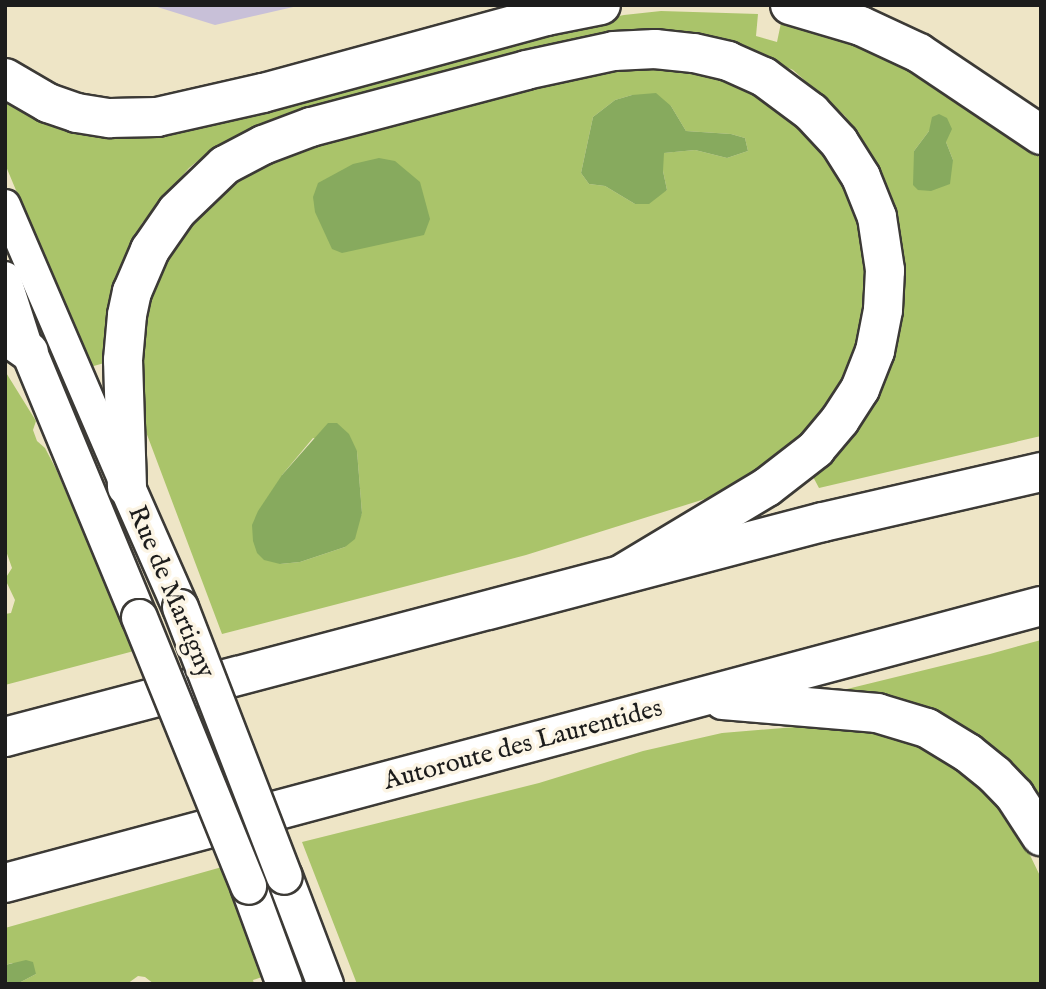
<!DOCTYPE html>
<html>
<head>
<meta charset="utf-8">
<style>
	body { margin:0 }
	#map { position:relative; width:1046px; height:989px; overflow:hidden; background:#eee5c6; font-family:"IM FELL English",serif }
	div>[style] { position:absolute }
	.industrial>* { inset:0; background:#c8c0d8 }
	.green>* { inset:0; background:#aac46a }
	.forest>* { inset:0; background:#87aa5e }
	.roads { filter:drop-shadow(2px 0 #3c3a36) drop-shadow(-2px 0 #3c3a36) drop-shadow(0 2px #3c3a36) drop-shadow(0 -2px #3c3a36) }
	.tertiary>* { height:30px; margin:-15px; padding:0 15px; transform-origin:15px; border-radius:15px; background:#fff }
	.secondary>* { height:35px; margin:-17.5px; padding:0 17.5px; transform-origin:17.5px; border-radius:17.5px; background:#fff }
	.motorway>* { height:38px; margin:-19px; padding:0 19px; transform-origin:19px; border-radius:19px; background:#fff }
	.bridges { filter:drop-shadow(2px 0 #3c3a36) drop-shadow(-2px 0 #3c3a36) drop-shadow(0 2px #3c3a36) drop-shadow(0 -2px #3c3a36) }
	.secondary-bridge>* { height:35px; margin:-17.5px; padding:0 17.5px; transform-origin:17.5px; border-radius:17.5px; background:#fff }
	span { translate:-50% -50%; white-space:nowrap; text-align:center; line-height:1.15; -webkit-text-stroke:7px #fcf5e5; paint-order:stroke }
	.street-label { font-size:26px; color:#1c1c1c }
	.frame { position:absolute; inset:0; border:7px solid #1c1c1c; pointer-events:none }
</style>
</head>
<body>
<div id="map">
	<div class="industrial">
		<div style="clip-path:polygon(151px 5px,302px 5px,215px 25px)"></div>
	</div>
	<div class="green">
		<div style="clip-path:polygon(evenodd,661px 11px,758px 14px,756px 36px,777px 42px,782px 18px,888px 54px,979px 111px,1041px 156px,1041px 436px,819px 488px,811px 473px,882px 383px,895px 349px,903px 271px,899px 235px,882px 175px,845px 116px,793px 70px,726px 41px,254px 129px,216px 146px,189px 168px,142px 223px,114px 284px,108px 362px,90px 367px,5px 164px,5px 94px,71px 126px,624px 15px,661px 11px,929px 131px,946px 142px,953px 160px,914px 151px,929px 131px)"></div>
		<div style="clip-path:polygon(evenodd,651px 64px,740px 82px,815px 139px,849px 186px,868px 258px,861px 344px,834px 402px,787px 457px,724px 493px,526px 555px,222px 634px,140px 416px,136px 350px,151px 288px,182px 230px,233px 184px,267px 164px,305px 150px,539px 85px,619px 67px,651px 64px,632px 95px,671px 106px,686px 131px,731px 134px,745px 138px,748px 151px,727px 158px,695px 150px,663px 153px,663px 171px,667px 190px,635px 204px,605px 186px,589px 184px,581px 173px,593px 117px,615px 100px,632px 95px,651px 64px,313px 438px,357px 451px,362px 513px,345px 547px,300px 562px,280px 564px,282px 475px,313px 438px)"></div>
		<div style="clip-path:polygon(5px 371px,36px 421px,33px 430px,37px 441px,45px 448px,56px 469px,134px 651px,5px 685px,5px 614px,11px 613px,15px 600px,5px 579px,12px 568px,5px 548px)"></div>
		<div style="clip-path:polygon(1041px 640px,1041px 809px,847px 689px,990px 654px)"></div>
		<div style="clip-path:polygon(843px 723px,905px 735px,981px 783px,1017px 828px,1041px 878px,1041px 984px,357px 984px,302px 842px,539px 783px,643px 751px,722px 733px)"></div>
		<div style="clip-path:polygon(222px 867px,262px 977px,253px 980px,254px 984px,154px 984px,145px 977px,138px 976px,127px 984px,17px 984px,36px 974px,12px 963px,5px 965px,5px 928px)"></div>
	</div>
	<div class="forest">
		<div style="clip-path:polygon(656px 93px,671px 106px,686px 131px,731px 134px,745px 138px,748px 151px,727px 158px,695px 150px,664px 153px,663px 171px,667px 190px,649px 204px,635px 204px,605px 186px,589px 184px,581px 173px,593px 117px,615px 100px,632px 95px)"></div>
		<div style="clip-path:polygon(939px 114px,947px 118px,952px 129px,946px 142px,953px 160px,950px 184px,931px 191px,918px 190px,913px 185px,914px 151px,929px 131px,932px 117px)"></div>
		<div style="clip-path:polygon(379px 158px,395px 161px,420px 182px,430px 219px,424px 235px,342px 253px,332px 249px,315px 212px,313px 197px,318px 183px,353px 164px)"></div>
		<div style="clip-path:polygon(328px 423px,337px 423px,349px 434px,357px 451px,362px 513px,355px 539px,345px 547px,300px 562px,280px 564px,264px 560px,257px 553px,253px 541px,252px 525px,258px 511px,282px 475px)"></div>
		<div style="clip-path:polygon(26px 960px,33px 962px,36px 974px,17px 984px,5px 984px,5px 965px)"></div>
	</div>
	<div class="roads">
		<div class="tertiary">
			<div style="left:5px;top:205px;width:296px;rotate:66.7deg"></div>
			<div style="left:5px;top:277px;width:79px;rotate:72.3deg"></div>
		</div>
		<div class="secondary">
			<div style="left:29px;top:352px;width:287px;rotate:67.5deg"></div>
			<div style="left:127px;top:487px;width:131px;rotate:66.2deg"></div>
			<div style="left:284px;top:876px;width:116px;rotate:69.2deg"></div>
			<div style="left:248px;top:886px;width:104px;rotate:69.8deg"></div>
		</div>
		<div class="motorway">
			<div style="left:790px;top:5px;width:74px;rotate:16.5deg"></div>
			<div style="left:861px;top:26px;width:64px;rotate:25deg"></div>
			<div style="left:919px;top:53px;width:147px;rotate:33.9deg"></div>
			<div style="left:5px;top:78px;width:50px;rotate:30.2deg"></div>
			<div style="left:48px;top:103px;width:31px;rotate:19deg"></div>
			<div style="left:77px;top:113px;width:33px;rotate:9deg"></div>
			<div style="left:110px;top:118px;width:47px;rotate:-1.2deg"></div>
			<div style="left:157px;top:117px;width:109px;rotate:-12.8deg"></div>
			<div style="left:263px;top:93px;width:294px;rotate:-15.2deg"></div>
			<div style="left:547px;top:16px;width:55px;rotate:-11.5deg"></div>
			<div style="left:5px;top:335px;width:29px;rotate:35deg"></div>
			<div style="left:127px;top:487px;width:127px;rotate:-91.8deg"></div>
			<div style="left:123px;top:360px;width:45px;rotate:-84.9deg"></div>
			<div style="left:127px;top:315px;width:24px;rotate:-78deg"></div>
			<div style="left:132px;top:292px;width:46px;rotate:-66.8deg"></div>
			<div style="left:150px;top:250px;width:47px;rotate:-55.3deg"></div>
			<div style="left:177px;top:211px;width:66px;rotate:-43.8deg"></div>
			<div style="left:225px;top:165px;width:43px;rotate:-27.8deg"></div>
			<div style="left:263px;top:145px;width:51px;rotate:-20.6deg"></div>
			<div style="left:311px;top:127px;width:222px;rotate:-14.8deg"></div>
			<div style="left:526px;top:70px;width:90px;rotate:-12.2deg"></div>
			<div style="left:614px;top:51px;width:41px;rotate:-2.8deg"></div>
			<div style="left:655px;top:49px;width:39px;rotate:6deg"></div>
			<div style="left:694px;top:53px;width:35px;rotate:13deg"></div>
			<div style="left:728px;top:61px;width:39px;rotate:24deg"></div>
			<div style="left:764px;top:77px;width:59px;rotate:36.7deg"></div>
			<div style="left:811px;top:112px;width:41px;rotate:47deg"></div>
			<div style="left:839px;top:142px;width:41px;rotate:57.8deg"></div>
			<div style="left:861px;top:177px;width:43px;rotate:68.2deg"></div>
			<div style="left:877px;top:217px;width:54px;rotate:81.4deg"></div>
			<div style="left:885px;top:270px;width:40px;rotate:92.9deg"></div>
			<div style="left:883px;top:310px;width:42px;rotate:101deg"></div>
			<div style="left:875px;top:351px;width:41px;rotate:111.5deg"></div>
			<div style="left:860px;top:389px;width:37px;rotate:123deg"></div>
			<div style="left:840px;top:420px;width:38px;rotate:130deg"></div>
			<div style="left:816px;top:449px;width:62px;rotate:142.2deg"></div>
			<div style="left:767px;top:487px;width:169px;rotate:149deg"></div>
			<div style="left:723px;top:700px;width:155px;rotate:4.8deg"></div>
			<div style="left:877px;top:713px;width:52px;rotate:16.7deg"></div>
			<div style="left:927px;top:728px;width:48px;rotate:31.4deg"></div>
			<div style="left:968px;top:753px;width:35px;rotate:39deg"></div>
			<div style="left:995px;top:775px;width:29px;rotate:46deg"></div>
			<div style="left:1015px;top:796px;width:48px;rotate:57deg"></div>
			<div style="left:5px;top:737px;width:846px;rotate:-14.73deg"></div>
			<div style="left:823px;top:522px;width:224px;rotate:-12.9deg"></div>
			<div style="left:5px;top:883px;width:1072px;rotate:-14.97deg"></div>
		</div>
	</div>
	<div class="bridges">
		<div class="secondary-bridge">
			<div style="left:180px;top:607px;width:288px;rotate:68.9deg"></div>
			<div style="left:139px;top:617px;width:290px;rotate:67.9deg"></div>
		</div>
	</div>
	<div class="street-label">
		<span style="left:171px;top:592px;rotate:67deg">Rue de Martigny</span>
		<span style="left:523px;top:745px;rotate:-15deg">Autoroute des Laurentides</span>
	</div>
	<div class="frame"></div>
</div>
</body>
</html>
